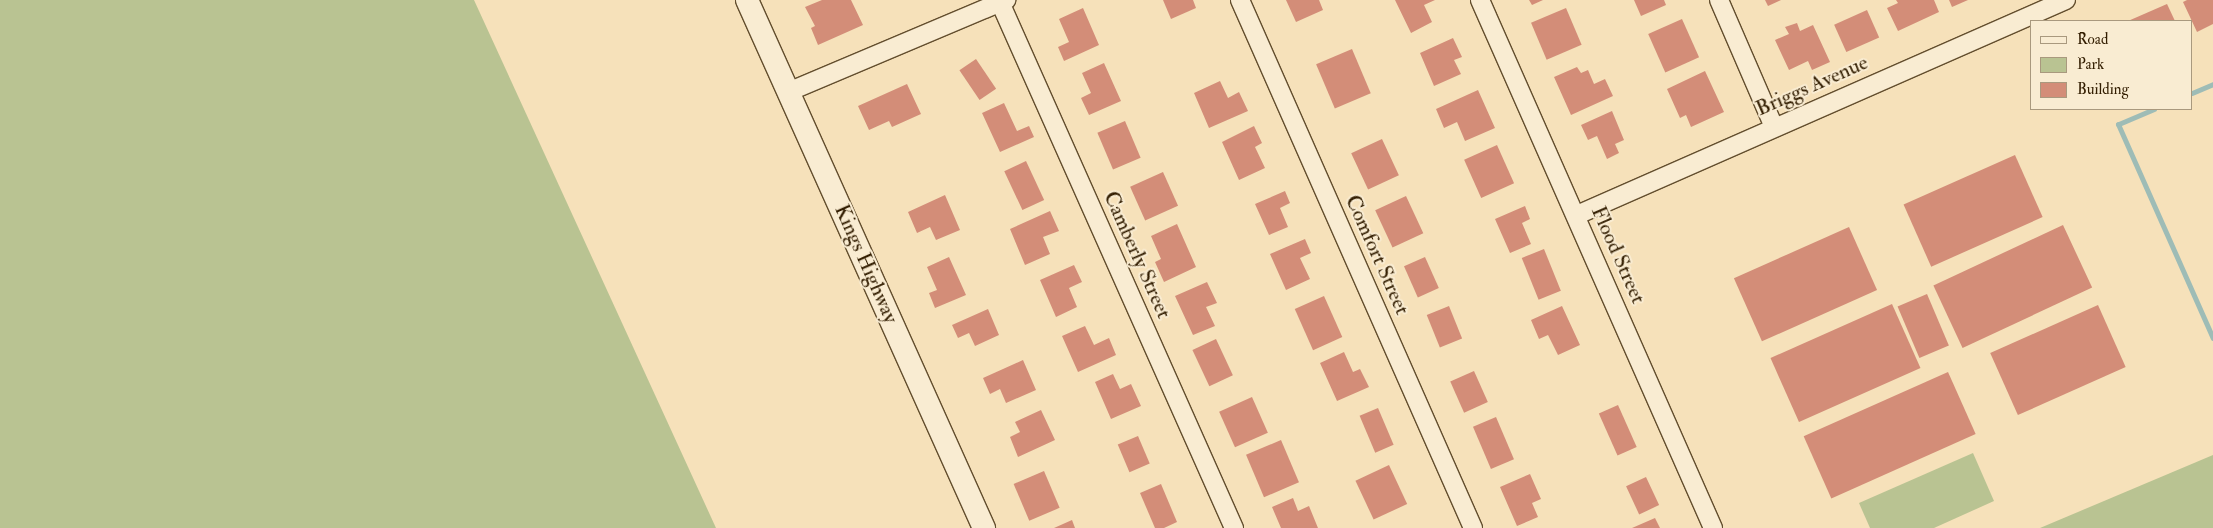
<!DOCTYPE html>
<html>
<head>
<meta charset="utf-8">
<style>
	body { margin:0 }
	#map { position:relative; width:2213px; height:528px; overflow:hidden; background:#f6e1ba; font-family:"IM FELL Double Pica",serif }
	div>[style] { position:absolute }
	.green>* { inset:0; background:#b9c392 }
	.stream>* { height:5px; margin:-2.5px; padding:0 2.5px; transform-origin:2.5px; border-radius:2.5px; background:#9ebcb6 }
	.building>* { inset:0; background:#d38d78; transform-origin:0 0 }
	.roads { filter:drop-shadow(1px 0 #634e2e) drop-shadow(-1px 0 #634e2e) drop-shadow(0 1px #634e2e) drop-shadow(0 -1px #634e2e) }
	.minor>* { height:18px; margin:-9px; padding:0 9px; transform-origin:9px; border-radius:9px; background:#f9ecd2 }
	.tertiary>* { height:22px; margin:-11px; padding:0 11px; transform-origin:11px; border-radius:11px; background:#f9ecd2 }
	span { translate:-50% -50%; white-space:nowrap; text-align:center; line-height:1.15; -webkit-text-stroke:4px #f9ecd2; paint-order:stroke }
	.street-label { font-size:21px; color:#321d00 }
	.legend { position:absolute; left:2030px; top:20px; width:162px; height:90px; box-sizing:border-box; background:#f9ecd2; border:1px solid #a9997e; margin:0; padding:6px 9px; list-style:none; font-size:15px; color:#321d00 }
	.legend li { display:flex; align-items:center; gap:10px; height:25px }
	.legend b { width:25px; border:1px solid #a9997e }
</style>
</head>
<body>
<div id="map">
	<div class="green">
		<div style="clip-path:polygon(0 0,474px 0,716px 528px,0 528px)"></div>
		<div style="clip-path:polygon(1973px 453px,1994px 501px,1934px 528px,1870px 528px,1859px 503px)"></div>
		<div style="clip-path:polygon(2213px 455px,2213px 528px,2040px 528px)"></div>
	</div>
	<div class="stream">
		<div style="left:2192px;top:93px;width:23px;rotate:-23deg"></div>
		<div style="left:2154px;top:109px;width:39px;rotate:157deg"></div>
		<div style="left:2118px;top:124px;width:234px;rotate:66.1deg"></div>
	</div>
	<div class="building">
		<div style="clip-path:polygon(822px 0,851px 0,863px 25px,818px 45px,811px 28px,815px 26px,805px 7px)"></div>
		<div style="clip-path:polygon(1163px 0,1193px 0,1196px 8px,1171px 19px)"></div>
		<div style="clip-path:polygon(1286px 0,1319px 0,1323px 10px,1296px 22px)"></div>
		<div style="clip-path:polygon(1395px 0,1435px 0,1424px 5px,1432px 22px,1411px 33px)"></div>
		<div style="clip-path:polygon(1529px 0,1543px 0,1532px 5px)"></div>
		<div style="clip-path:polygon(1634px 0,1664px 0,1666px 5px,1641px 16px)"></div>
		<div style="clip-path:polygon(1765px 0,1781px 0,1768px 6px)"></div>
		<div style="clip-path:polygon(1896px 0,1934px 0,1939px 12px,1898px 31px,1887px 8px,1898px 3px)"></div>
		<div style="clip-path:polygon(1949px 0,1968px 0,1952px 7px)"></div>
		<div style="clip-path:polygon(2187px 0,2213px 0,2213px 24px,2197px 32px,2183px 2px)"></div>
		<div style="clip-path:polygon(2167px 4px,2175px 21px,2128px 21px)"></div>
		<div style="clip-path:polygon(1083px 8px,1099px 45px,1064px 61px,1058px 47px,1069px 42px,1059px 19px)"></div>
		<div style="left:1566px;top:8px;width:40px;height:38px;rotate:67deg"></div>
		<div style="left:1867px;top:10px;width:30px;height:36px;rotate:66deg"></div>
		<div style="left:1682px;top:19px;width:42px;height:37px;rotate:66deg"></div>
		<div style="clip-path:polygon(1797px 23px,1800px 31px,1813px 25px,1830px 62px,1812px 70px,1808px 61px,1789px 70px,1775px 40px,1789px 34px,1785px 27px)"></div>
		<div style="clip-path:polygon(1453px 38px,1462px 57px,1454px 60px,1461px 74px,1434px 86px,1420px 53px)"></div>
		<div style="left:1352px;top:49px;width:48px;height:39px;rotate:67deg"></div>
		<div style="left:976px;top:59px;width:36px;height:20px;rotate:56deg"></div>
		<div style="clip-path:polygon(1104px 63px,1121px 101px,1089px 115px,1081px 98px,1091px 93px,1082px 73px)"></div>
		<div style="clip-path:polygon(1577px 67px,1581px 73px,1588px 70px,1594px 84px,1605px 79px,1613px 96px,1571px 115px,1554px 77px)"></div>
		<div style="clip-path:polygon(1705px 71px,1724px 112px,1691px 127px,1686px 115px,1680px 118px,1667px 89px)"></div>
		<div style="clip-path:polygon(1220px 81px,1228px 98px,1239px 92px,1248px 111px,1209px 128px,1194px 93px)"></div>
		<div style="clip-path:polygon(907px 84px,921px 114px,892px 127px,889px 121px,869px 130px,858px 106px)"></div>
		<div style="clip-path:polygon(1478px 90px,1495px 128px,1465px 141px,1457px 122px,1444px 128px,1436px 109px)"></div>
		<div style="clip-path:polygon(1004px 103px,1017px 131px,1029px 126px,1034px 137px,1000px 152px,982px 113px)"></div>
		<div style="clip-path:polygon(1612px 111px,1624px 140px,1615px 144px,1619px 153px,1607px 159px,1597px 136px,1588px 140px,1581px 125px)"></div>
		<div style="left:1125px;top:121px;width:40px;height:30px;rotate:67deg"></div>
		<div style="clip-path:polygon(1254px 126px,1262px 143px,1255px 147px,1265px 168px,1239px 180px,1222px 142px)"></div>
		<div style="left:1382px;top:139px;width:40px;height:34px;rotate:65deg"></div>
		<div style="left:1497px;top:145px;width:42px;height:36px;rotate:66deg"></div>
		<div style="left:2015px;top:155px;width:68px;height:122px;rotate:66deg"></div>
		<div style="left:1026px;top:161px;width:43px;height:24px;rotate:65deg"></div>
		<div style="left:1163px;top:172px;width:37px;height:36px;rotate:66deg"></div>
		<div style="clip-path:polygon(1285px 191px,1290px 203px,1280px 208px,1288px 227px,1269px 235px,1255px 204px)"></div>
		<div style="clip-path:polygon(945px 195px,960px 230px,936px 240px,930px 227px,917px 233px,908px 212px)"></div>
		<div style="left:1406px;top:196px;width:41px;height:34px;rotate:65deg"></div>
		<div style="clip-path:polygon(1525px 206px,1530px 219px,1522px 223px,1531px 244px,1510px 253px,1495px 219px)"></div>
		<div style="clip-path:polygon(1050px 211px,1059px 231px,1043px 237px,1050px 254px,1025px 265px,1010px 229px)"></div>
		<div style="clip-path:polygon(1177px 224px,1196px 267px,1164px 282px,1155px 262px,1161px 259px,1151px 236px)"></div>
		<div style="left:2063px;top:225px;width:69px;height:143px;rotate:65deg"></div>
		<div style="left:1849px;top:227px;width:69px;height:126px;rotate:66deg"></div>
		<div style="clip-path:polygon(1305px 239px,1311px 253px,1300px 258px,1310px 279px,1286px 290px,1270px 254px)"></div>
		<div style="left:1544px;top:249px;width:45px;height:24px;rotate:68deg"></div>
		<div style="clip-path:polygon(949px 257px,966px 295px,935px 308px,929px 293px,937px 290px,927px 267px)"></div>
		<div style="left:1425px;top:257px;width:34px;height:23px;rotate:66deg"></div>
		<div style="clip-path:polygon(1074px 265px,1082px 282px,1069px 288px,1077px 307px,1056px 317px,1040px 280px)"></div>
		<div style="clip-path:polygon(1207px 282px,1217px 303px,1206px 307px,1215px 326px,1193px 335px,1175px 296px)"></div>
		<div style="left:1927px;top:294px;width:56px;height:32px;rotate:67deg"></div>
		<div style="left:1324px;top:296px;width:45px;height:32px;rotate:66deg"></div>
		<div style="left:1892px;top:304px;width:70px;height:133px;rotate:66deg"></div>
		<div style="left:2098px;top:305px;width:68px;height:118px;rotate:66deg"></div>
		<div style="left:1449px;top:306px;width:35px;height:24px;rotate:68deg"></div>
		<div style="clip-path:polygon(1562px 306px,1580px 345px,1558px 355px,1548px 335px,1539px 339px,1531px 320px)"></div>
		<div style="clip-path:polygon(988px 309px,999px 335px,975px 346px,969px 333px,958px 338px,952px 325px)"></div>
		<div style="clip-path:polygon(1085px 326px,1094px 345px,1109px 338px,1116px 355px,1078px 372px,1062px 336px)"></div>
		<div style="left:1216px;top:339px;width:40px;height:26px;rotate:65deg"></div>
		<div style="clip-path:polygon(1344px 352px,1353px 372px,1360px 369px,1369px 387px,1337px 401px,1320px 363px)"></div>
		<div style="clip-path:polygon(1023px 360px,1036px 390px,1006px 403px,1000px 389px,990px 394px,983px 378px)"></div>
		<div style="left:1474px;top:371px;width:34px;height:26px;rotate:66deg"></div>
		<div style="left:1948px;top:372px;width:68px;height:158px;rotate:66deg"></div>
		<div style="clip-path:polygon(1113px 374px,1120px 389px,1131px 384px,1141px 406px,1111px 419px,1095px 382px)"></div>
		<div style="left:1252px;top:397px;width:39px;height:36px;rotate:66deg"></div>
		<div style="left:1618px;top:405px;width:46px;height:21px;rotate:66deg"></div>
		<div style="left:1378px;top:408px;width:40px;height:20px;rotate:67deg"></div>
		<div style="clip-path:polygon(1041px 410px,1055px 440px,1018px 457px,1010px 437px,1020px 432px,1015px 422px)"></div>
		<div style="left:1496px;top:417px;width:46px;height:25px;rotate:67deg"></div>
		<div style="left:1138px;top:436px;width:30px;height:22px;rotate:67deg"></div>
		<div style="left:1281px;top:440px;width:46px;height:38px;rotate:67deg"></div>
		<div style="left:1389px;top:465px;width:43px;height:37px;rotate:65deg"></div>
		<div style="left:1044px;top:471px;width:40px;height:33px;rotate:67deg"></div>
		<div style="clip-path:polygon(1530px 474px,1541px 499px,1532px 503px,1538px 517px,1517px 526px,1500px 487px)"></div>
		<div style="left:1646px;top:477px;width:31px;height:22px;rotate:65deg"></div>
		<div style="clip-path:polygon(1161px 484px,1177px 522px,1164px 528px,1155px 528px,1140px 493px)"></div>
		<div style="clip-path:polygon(1293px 498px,1298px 511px,1309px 506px,1318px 528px,1281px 528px,1272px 507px)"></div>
		<div style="clip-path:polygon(1655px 518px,1660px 528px,1632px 528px)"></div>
		<div style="clip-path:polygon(1072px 520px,1075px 528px,1054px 528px)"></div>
	</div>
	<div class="roads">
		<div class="minor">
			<div style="left:999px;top:0;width:578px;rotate:66.01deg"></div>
			<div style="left:1240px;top:0;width:577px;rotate:66.19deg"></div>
			<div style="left:1480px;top:0;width:577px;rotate:66.19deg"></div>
			<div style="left:1719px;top:0;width:138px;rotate:66.6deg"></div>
			<div style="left:788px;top:92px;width:237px;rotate:-22.9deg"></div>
			<div style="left:1577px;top:215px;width:534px;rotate:-23.73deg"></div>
		</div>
		<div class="tertiary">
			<div style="left:747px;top:0;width:579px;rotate:65.83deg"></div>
		</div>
	</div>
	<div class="street-label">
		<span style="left:1812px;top:86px;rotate:-24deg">Briggs Avenue</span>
		<span style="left:1137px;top:255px;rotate:66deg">Camberly Street</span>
		<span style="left:1377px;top:255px;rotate:66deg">Comfort Street</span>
		<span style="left:1618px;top:255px;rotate:66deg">Flood Street</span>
		<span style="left:866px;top:264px;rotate:66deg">Kings Highway</span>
	</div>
	<ul class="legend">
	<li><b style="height:6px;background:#f9ecd2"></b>Road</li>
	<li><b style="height:14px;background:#b9c392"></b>Park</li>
	<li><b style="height:14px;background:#d38d78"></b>Building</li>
	</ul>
</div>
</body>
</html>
